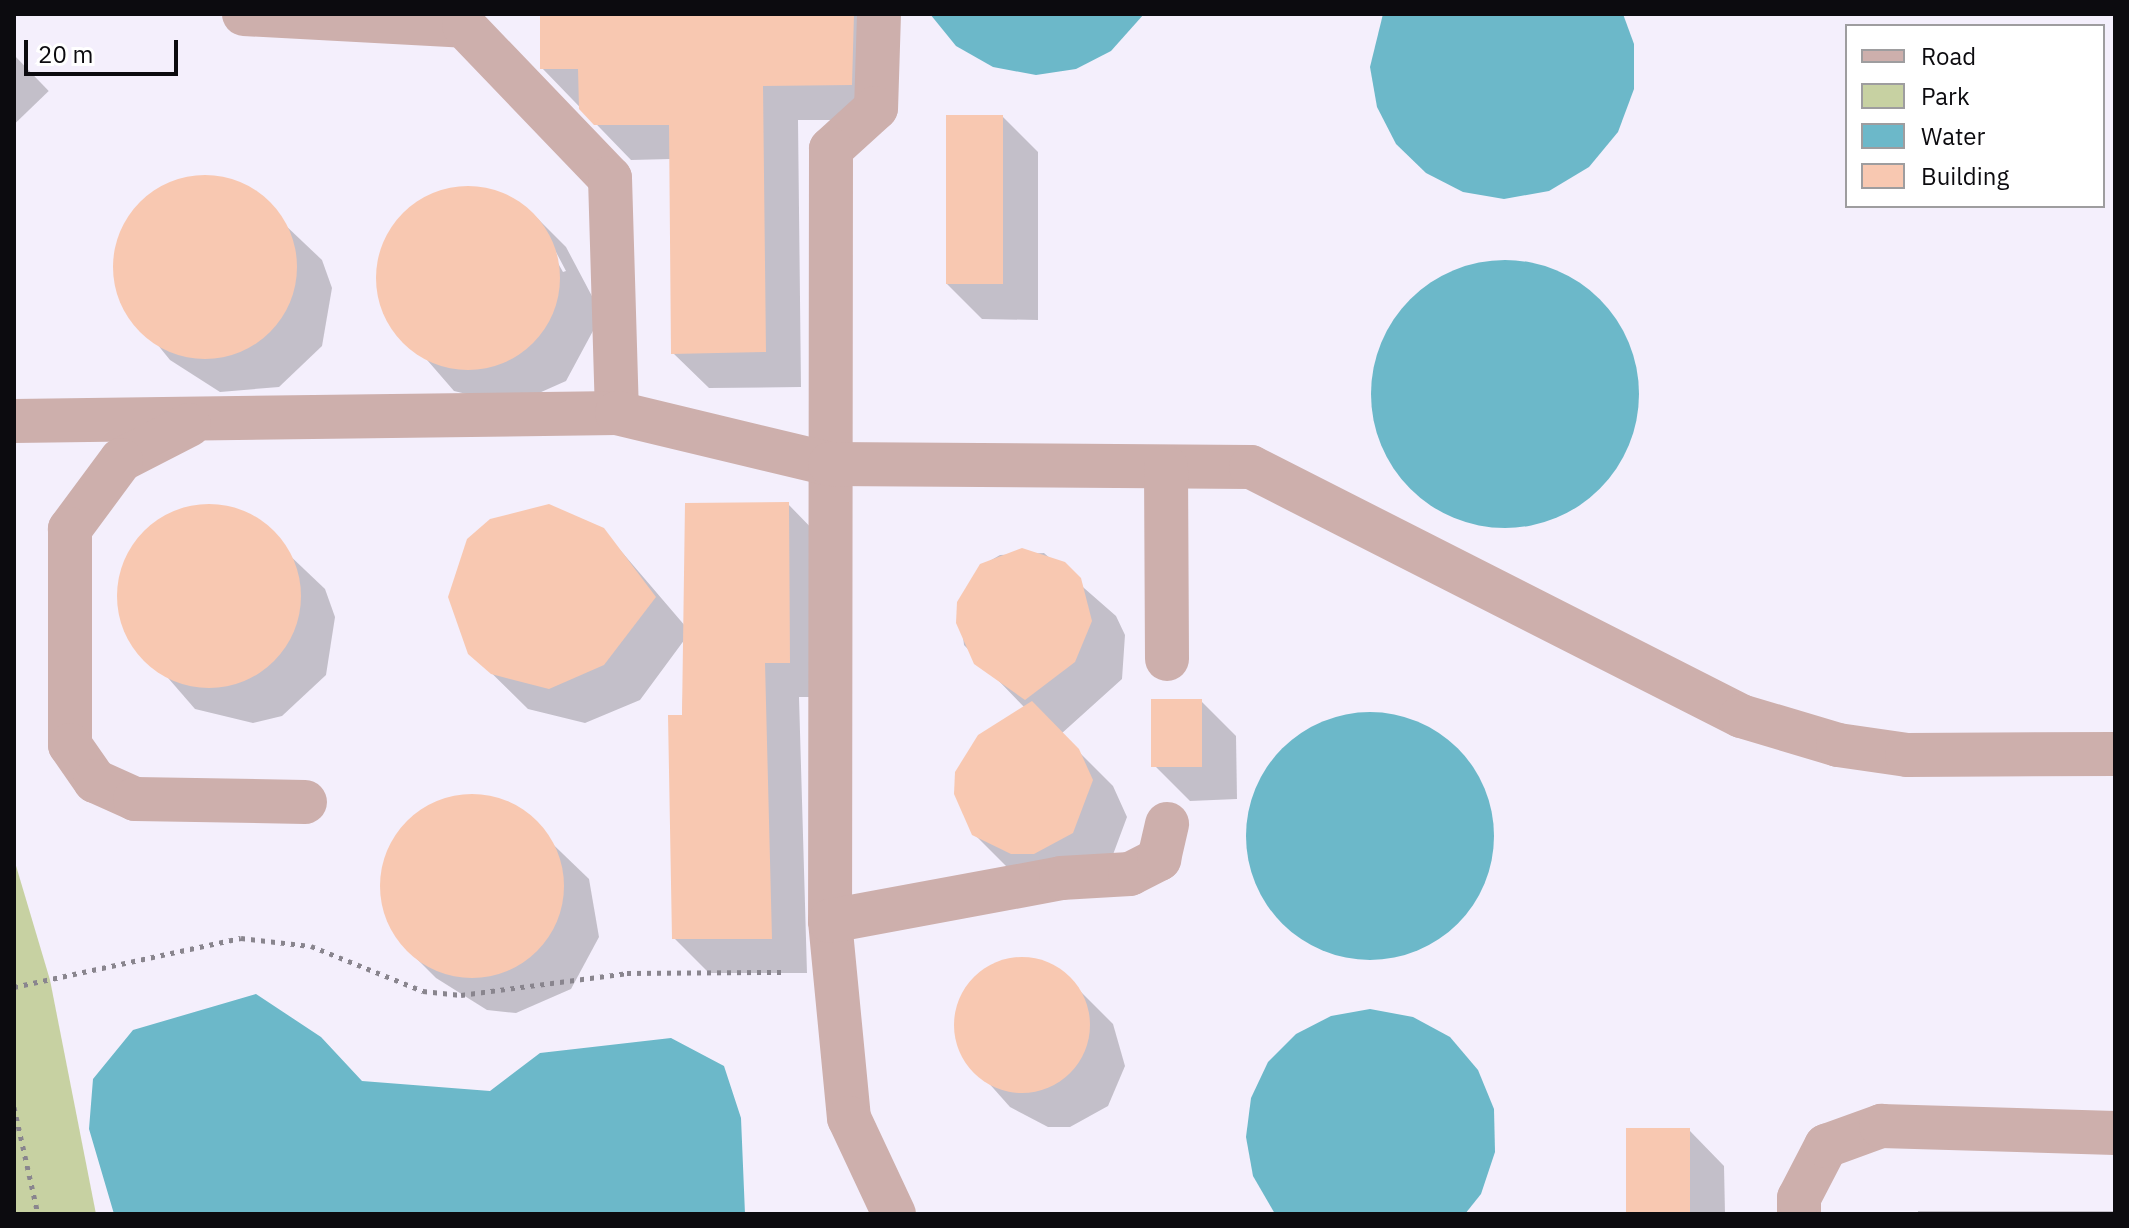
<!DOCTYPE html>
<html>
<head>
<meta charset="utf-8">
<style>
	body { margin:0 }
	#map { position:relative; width:2129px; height:1228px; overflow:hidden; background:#f4effc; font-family:"IBM Plex Sans",sans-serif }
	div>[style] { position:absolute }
	.green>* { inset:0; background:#c7d1a2 }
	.water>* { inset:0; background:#6cb8c9 }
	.round { border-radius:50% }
	.shadow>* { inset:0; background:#0003; transform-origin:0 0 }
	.building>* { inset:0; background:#f8c8b1; transform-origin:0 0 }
	.path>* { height:5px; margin-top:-2.5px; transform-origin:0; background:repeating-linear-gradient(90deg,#89858e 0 4px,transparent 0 10px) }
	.minor>* { height:44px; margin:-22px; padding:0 22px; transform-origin:22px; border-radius:22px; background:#cdafac }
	span { translate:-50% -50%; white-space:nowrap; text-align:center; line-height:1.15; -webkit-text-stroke:7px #fff; paint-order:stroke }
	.frame { position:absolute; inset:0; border:16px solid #0c0b0f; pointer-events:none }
	.legend { position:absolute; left:1845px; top:24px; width:260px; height:184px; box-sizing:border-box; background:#fff; border:2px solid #9e9d9f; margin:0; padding:10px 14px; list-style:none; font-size:24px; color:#0c0b0f }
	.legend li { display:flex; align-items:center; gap:16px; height:40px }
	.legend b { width:40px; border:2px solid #9e9d9f }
	.scale { position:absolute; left:24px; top:40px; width:154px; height:36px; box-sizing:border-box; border:4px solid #0c0b0f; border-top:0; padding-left:10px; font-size:24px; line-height:28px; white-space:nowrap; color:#0c0b0f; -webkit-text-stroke:6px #fff; paint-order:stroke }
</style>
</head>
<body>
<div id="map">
	<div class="green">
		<div style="clip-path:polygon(14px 859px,50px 980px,96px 1214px,14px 1214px)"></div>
	</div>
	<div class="water">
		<div style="clip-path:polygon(930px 14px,1144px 14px,1111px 51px,1076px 69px,1036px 75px,993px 67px,956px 46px)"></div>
		<div style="clip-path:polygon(1383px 14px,1623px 14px,1634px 44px,1634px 89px,1618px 132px,1589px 167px,1549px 191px,1504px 199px,1463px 192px,1426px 173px,1396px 144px,1377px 107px,1370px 67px)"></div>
		<div class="round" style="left:1371px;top:260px;width:268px;height:268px"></div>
		<div class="round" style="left:1246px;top:712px;width:248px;height:248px"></div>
		<div style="clip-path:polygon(256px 994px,321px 1037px,362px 1081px,490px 1091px,540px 1053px,671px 1038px,724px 1066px,741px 1118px,745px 1214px,114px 1214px,89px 1129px,93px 1079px,133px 1030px)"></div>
		<div style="clip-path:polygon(1370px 1009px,1413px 1017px,1450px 1037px,1478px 1070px,1494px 1109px,1495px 1152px,1481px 1194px,1465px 1214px,1275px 1214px,1253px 1176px,1246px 1137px,1251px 1098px,1268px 1062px,1296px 1034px,1331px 1016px)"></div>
	</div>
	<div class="shadow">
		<div style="clip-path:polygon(542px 14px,890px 14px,886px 120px,798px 120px,801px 387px,709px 388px,673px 353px,671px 159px,631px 160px,542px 68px)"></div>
		<div style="left:14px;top:55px;width:50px;height:269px;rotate:46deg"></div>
		<div style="clip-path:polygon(1003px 117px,1038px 152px,1038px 320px,982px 319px,946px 283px)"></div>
		<div style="clip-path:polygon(182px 179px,242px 184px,322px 260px,332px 288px,322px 346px,279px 387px,220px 392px,170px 360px,119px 297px,119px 238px,133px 212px)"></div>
		<div style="clip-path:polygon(evenodd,475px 188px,530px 211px,566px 247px,594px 300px,594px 329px,566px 381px,512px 405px,454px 391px,382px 308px,382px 249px,417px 203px,475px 188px,542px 235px,547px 235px,566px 271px,563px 272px,542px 235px)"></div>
		<div style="clip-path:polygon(788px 504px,823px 540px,824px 697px,799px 697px,807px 973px,709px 973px,674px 938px,685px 639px,640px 700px,585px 723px,528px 709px,470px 652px,603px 530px,686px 627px)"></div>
		<div style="clip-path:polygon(186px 508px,245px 513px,325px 589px,335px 617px,326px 675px,282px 716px,253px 723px,195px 709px,123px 626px,123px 566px,137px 541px)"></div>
		<div style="clip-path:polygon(1044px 553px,1116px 616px,1125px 635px,1122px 679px,1061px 734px,1113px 786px,1127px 817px,1108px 868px,1010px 870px,974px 834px,1025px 708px,964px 645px,959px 602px,981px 566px,1000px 555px)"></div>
		<div style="clip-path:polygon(1201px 701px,1236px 736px,1237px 799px,1190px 801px,1155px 766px)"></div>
		<div style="clip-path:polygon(480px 796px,509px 802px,589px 879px,599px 937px,571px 989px,516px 1013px,487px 1010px,436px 978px,400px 942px,381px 886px,400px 830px,422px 810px)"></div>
		<div style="clip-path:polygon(1019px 959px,1061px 972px,1113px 1024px,1125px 1066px,1108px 1106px,1070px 1127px,1048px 1127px,1010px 1107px,962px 1053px,957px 1010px,979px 975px)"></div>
		<div style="clip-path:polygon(1689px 1130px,1724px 1166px,1725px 1214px,1628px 1214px)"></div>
		<div style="left:1918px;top:1211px;width:197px;height:3px"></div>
	</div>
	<div class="building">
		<div style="clip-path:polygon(540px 14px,854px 14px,852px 85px,763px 86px,766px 352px,671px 354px,669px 125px,594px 125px,579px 109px,578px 69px,540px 69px)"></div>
		<div style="left:946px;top:115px;width:57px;height:169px"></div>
		<div class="round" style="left:113px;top:175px;width:184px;height:184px"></div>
		<div class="round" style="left:376px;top:186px;width:184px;height:184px"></div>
		<div style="clip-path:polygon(789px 502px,790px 663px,765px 663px,772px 939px,672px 939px,668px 715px,682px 715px,685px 503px)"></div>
		<div class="round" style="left:117px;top:504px;width:184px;height:184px"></div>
		<div style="clip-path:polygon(549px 504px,604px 528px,656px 597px,604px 665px,549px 689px,491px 674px,468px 654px,448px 597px,467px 539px,490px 519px)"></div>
		<div style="clip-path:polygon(1022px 548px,1065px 562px,1081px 578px,1092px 621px,1075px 662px,1025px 700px,974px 664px,956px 623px,957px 602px,980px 564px)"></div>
		<div style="left:1151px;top:699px;width:51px;height:68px"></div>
		<div style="clip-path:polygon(1032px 701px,1079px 749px,1093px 780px,1073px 833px,1034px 854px,1011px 854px,972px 835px,954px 794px,955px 772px,978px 735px)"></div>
		<div class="round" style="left:380px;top:794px;width:184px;height:184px"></div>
		<div class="round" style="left:954px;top:957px;width:136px;height:136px"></div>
		<div style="left:1626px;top:1128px;width:64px;height:86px"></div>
	</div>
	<div class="path">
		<div style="left:14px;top:987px;width:232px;rotate:-12.2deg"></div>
		<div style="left:241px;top:938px;width:70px;rotate:6.5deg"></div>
		<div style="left:311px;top:946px;width:121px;rotate:21.9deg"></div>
		<div style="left:423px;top:991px;width:38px;rotate:6deg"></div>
		<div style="left:461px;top:995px;width:167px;rotate:-7.5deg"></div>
		<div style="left:627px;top:973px;width:159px;rotate:-0.4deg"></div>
		<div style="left:14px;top:1107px;width:110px;rotate:77.4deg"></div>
	</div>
	<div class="minor">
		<div style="left:244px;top:14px;width:220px;rotate:3.1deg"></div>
		<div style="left:464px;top:26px;width:211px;rotate:46.2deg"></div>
		<div style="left:610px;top:178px;width:235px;rotate:88.3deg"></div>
		<div style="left:879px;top:14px;width:94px;rotate:91.8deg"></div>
		<div style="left:876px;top:108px;width:61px;rotate:137.7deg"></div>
		<div style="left:831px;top:149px;width:772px;rotate:90.07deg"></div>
		<div style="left:830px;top:921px;width:198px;rotate:84.5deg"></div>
		<div style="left:849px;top:1118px;width:106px;rotate:64.9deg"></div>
		<div style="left:14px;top:421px;width:603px;rotate:-0.76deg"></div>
		<div style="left:617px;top:413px;width:219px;rotate:13.5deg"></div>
		<div style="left:830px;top:464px;width:421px;rotate:0.4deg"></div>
		<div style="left:1251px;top:467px;width:550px;rotate:26.94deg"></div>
		<div style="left:1741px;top:716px;width:101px;rotate:16.6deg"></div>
		<div style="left:1838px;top:745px;width:70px;rotate:8.2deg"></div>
		<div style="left:1907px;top:755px;width:208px;rotate:-0.3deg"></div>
		<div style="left:189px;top:425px;width:76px;rotate:152.8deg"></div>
		<div style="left:121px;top:460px;width:86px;rotate:126.5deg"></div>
		<div style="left:70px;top:529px;width:216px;rotate:90deg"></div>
		<div style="left:70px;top:745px;width:44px;rotate:55.2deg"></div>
		<div style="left:95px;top:781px;width:44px;rotate:24.2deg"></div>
		<div style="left:135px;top:799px;width:170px;rotate:1deg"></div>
		<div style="left:1166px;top:467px;width:192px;rotate:89.7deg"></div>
		<div style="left:830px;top:921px;width:235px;rotate:-10.5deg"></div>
		<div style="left:1061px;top:878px;width:69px;rotate:-3.3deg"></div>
		<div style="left:1130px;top:874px;width:33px;rotate:-27deg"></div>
		<div style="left:1159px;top:859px;width:36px;rotate:-77deg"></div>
		<div style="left:1799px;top:1214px;width:16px;rotate:-90deg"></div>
		<div style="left:1799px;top:1198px;width:59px;rotate:-62.6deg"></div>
		<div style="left:1826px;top:1146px;width:59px;rotate:-20deg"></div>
		<div style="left:1881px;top:1126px;width:234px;rotate:1.7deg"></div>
	</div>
	<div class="frame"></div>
	<ul class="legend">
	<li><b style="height:10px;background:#cdafac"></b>Road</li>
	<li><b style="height:22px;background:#c7d1a2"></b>Park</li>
	<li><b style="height:22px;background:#6cb8c9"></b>Water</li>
	<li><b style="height:22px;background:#f8c8b1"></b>Building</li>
	</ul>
	<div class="scale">20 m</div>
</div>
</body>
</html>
